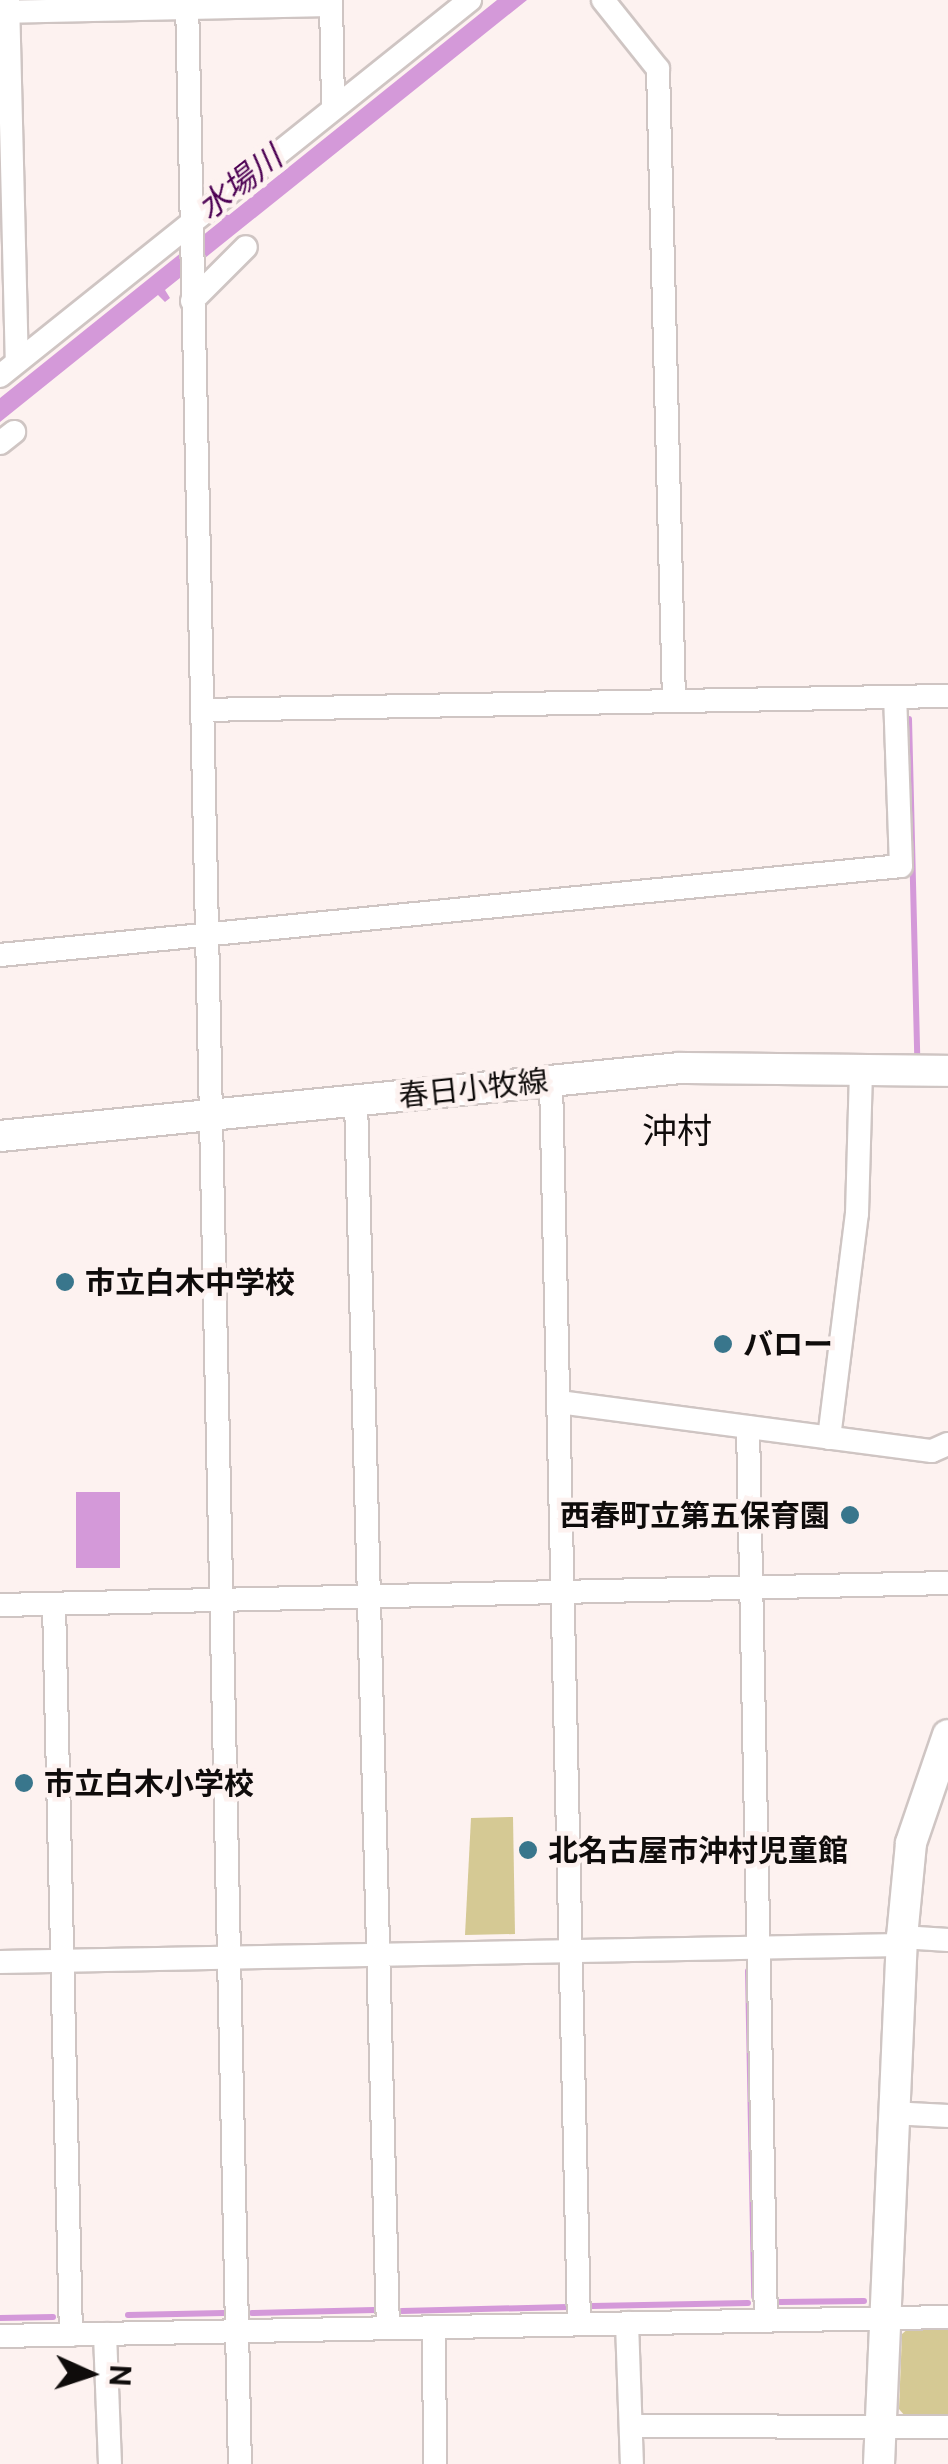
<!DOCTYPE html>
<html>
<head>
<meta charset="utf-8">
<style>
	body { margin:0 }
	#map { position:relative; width:948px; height:2464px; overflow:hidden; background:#fdf2f0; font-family:"Public Sans","Noto Sans JP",sans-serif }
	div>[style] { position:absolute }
	.green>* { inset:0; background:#d5c994 }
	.water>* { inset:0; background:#d499d9; transform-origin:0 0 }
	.stream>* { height:6px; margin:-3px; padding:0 3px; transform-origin:3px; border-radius:3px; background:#d499d9 }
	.roads { filter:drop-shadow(2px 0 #cfc5c3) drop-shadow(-2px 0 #cfc5c3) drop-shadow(0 2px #cfc5c3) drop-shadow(0 -2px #cfc5c3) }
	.street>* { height:22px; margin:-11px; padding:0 11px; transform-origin:11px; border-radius:11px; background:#fff }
	.secondary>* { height:30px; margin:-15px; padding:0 15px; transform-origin:15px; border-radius:15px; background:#fff }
	.dots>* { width:28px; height:28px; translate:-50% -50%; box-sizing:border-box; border:5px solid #fdf2f0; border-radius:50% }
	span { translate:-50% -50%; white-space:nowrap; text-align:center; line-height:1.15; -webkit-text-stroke:9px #fdf2f0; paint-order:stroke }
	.street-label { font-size:30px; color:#0f0c0b }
	.poi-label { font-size:30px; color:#0f0c0b; font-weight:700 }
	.left { translate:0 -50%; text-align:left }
	.right { translate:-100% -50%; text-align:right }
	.water-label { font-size:32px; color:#4c0053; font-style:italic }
	.quarter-label { font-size:35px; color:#0f0c0b }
	.north { position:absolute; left:40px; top:2324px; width:100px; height:100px; -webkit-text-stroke:8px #fdf2f0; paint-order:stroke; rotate:93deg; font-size:28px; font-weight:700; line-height:40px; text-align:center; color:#0f0c0b }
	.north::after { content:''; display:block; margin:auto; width:35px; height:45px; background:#0f0c0b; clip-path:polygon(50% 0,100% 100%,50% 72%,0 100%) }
</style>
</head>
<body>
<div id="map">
	<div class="green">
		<div style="clip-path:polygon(513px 1817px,515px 1934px,465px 1935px,471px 1818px)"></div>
		<div style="clip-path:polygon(909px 2328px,948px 2328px,948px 2417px,905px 2416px,899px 2409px,902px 2334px)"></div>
	</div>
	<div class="water">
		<div style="clip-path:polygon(497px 0,527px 0,165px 290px,170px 298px,165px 302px,158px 295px,0 422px,0 398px,222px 220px,219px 214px,229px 215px)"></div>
		<div style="left:76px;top:1492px;width:44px;height:76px"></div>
	</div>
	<div class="stream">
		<div style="left:909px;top:719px;width:336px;rotate:88.6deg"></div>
		<div style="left:748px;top:1971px;width:326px;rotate:88.9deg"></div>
		<div style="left:780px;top:2302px;width:84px;rotate:-0.7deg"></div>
		<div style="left:592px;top:2306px;width:156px;rotate:-1.1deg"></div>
		<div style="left:402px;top:2311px;width:165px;rotate:-1.4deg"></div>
		<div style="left:252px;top:2313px;width:122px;rotate:-1.4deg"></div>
		<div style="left:128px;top:2315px;width:96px;rotate:-1.2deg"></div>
		<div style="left:0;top:2318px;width:53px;rotate:-1.1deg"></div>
	</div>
	<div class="roads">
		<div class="street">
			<div style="left:8px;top:0;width:361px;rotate:88.6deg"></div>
			<div style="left:187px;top:0;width:2465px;rotate:88.77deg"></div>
			<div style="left:331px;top:0;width:107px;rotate:88.9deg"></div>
			<div style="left:603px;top:0;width:88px;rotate:51.4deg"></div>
			<div style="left:658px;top:69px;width:632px;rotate:88.55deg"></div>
			<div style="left:0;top:12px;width:331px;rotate:-1.2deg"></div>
			<div style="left:192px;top:301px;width:76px;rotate:-45deg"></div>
			<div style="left:0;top:376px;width:602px;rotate:-38.66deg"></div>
			<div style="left:0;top:443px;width:18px;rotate:-38deg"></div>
			<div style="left:202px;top:710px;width:746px;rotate:-1.08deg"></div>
			<div style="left:0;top:955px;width:905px;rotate:-5.64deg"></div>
			<div style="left:901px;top:866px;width:169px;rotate:-92deg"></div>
			<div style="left:551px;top:1081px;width:1243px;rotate:88.71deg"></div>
			<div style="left:356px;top:1100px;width:1228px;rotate:88.51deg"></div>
			<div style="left:559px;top:1402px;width:376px;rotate:7.5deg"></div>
			<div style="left:932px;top:1451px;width:17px;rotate:-24deg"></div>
			<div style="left:748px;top:1427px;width:893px;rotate:88.85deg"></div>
			<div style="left:829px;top:1438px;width:226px;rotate:-82.9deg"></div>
			<div style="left:857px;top:1214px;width:145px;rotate:-88.4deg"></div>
			<div style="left:54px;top:1604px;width:731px;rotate:88.67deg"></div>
			<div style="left:0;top:1605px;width:948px;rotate:-1.33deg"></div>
			<div style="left:902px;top:1937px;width:46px;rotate:3.7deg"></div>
			<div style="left:0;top:1962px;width:901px;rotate:-1.08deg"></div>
			<div style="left:892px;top:2113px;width:56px;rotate:3.1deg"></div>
			<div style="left:627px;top:2323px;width:141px;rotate:88deg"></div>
			<div style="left:434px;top:2327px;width:137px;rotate:89.6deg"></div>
			<div style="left:105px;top:2334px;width:130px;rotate:87.8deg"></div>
			<div style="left:0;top:2336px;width:948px;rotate:-1.15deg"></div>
			<div style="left:631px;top:2426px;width:317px;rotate:0.2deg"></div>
		</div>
		<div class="secondary">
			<div style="left:0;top:1136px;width:683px;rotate:-5.71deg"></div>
			<div style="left:680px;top:1068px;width:268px;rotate:0.6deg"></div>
			<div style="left:879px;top:2464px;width:528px;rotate:-87.5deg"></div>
			<div style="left:902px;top:1937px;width:94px;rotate:-84.5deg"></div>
			<div style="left:911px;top:1843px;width:114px;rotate:-71.1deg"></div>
		</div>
	</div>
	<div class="dots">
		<div style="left:65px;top:1282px;background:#39768c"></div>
		<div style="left:723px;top:1344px;background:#39768c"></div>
		<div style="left:850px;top:1515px;background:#39768c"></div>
		<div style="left:24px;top:1783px;background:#39768c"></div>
		<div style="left:528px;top:1850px;background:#39768c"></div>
	</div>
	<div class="street-label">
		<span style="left:473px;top:1088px;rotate:-6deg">春日小牧線</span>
	</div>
	<div class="poi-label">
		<span class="left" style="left:85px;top:1282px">市立白木中学校</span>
		<span class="left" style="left:743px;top:1344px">バロー</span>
		<span class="right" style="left:830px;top:1515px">西春町立第五保育園</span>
		<span class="left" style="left:44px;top:1783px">市立白木小学校</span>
		<span class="left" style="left:548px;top:1850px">北名古屋市沖村児童館</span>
	</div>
	<div class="water-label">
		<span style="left:240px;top:183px;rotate:-38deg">水場川</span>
	</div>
	<div class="quarter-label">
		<span style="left:677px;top:1131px">沖村</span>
	</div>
	<div class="north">N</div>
</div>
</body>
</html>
